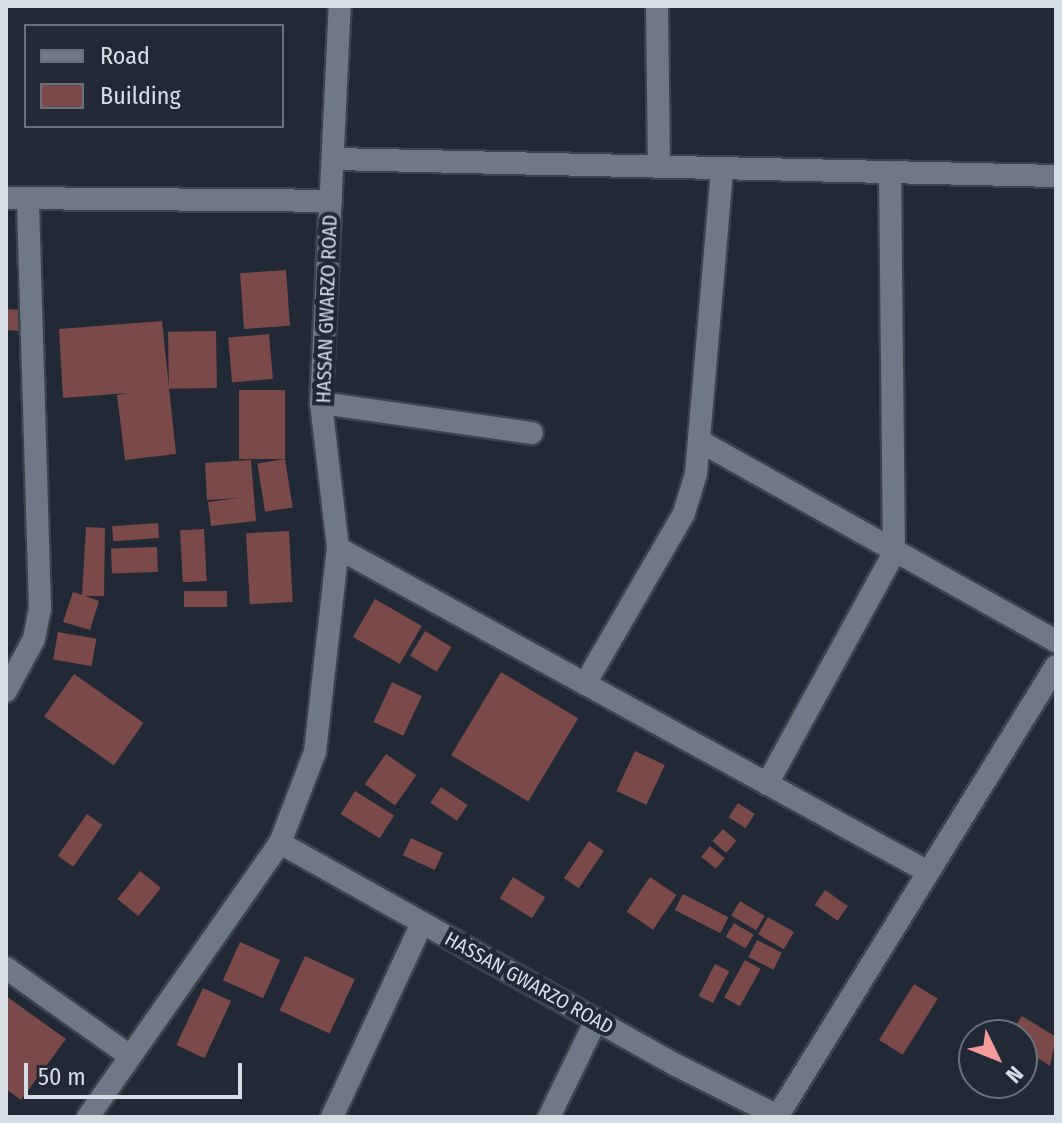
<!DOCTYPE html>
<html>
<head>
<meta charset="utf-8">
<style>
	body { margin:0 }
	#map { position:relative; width:1062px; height:1123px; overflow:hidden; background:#202935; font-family:"Fira Sans Condensed",sans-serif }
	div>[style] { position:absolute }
	.building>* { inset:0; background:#7c4949; transform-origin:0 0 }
	.roads { filter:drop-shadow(2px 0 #3b434c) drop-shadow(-2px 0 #3b434c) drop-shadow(0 2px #3b434c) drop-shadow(0 -2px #3b434c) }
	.minor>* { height:22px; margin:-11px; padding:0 11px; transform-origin:11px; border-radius:11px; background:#6e7886 }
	span { translate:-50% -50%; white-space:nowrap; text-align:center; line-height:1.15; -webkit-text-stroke:8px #202935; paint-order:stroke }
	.street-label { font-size:20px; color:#d7dde5 }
	.frame { position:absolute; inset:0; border:8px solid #d7dde5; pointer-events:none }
	.legend { position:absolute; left:24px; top:24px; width:260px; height:104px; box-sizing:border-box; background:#202935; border:2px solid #69717b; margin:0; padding:10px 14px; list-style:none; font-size:24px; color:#d7dde5 }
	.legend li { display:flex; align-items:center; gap:16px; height:40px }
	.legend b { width:40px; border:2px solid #69717b }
	.north { position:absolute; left:958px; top:1019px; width:80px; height:80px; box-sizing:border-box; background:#202935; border:2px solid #69717b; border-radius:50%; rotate:133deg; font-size:22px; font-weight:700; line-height:32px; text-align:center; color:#d7dde5 }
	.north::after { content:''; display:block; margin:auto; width:28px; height:36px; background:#f59b9b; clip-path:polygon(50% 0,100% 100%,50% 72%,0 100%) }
	.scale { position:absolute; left:24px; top:1063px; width:218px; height:36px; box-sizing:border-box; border:4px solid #d7dde5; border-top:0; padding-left:10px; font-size:24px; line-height:28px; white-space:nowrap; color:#d7dde5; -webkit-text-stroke:6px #202935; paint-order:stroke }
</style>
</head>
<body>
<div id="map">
	<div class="building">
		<div style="left:286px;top:270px;width:56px;height:46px;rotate:86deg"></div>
		<div style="left:6px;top:309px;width:15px;height:21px;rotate:4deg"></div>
		<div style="clip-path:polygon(162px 321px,176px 454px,125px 460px,117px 395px,128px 393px,63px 398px,59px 329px)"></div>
		<div style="left:216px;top:331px;width:57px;height:48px;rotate:89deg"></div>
		<div style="left:269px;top:334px;width:45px;height:41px;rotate:85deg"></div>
		<div style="left:239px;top:390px;width:46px;height:69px"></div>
		<div style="left:285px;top:459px;width:49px;height:28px;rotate:81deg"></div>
		<div style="clip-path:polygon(251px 460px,256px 521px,211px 526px,208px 502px,239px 498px,207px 500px,205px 463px)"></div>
		<div style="left:158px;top:523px;width:15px;height:46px;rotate:86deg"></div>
		<div style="clip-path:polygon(86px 527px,105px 528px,104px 596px,85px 596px,99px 601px,90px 630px,63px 622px,73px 592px,82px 595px)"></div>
		<div style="left:204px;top:529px;width:52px;height:24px;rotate:87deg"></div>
		<div style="left:289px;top:531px;width:71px;height:43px;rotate:87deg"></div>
		<div style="left:157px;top:547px;width:25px;height:46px;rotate:88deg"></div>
		<div style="left:227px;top:591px;width:16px;height:43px;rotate:90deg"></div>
		<div style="left:375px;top:599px;width:54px;height:44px;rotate:30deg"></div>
		<div style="left:425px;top:631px;width:31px;height:29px;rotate:31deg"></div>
		<div style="left:58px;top:632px;width:39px;height:28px;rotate:10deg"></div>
		<div style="left:501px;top:672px;width:90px;height:97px;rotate:31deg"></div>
		<div style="left:74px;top:674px;width:85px;height:52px;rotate:35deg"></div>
		<div style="left:392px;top:682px;width:33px;height:44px;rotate:25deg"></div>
		<div style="left:635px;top:751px;width:33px;height:44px;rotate:25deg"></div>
		<div style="left:386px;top:754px;width:37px;height:37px;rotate:35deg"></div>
		<div style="left:441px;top:787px;width:32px;height:19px;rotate:34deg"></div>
		<div style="left:355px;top:791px;width:46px;height:27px;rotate:32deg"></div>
		<div style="left:738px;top:803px;width:20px;height:17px;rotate:33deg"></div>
		<div style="left:87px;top:814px;width:19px;height:51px;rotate:35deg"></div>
		<div style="left:723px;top:829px;width:18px;height:16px;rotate:41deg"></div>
		<div style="left:411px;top:838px;width:35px;height:19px;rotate:25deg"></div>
		<div style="left:589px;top:841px;width:18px;height:45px;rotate:34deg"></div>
		<div style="left:710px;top:846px;width:19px;height:14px;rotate:39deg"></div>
		<div style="left:140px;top:871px;width:27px;height:36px;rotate:39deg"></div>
		<div style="left:513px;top:877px;width:38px;height:25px;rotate:32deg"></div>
		<div style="left:650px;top:877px;width:32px;height:42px;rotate:34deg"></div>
		<div style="left:825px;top:890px;width:28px;height:18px;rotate:35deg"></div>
		<div style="left:683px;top:894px;width:51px;height:18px;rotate:27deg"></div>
		<div style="left:740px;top:901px;width:29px;height:17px;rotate:31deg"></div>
		<div style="left:768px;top:917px;width:30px;height:20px;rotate:30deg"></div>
		<div style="left:734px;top:923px;width:23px;height:16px;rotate:31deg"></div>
		<div style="left:757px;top:940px;width:28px;height:19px;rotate:27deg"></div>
		<div style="left:240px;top:942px;width:44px;height:42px;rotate:24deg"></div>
		<div style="left:305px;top:956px;width:55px;height:60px;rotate:25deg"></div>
		<div style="left:745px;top:960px;width:18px;height:43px;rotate:29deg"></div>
		<div style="left:715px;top:964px;width:16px;height:36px;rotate:27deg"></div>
		<div style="left:914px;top:984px;width:28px;height:66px;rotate:32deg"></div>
		<div style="left:203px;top:988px;width:31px;height:63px;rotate:25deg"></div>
		<div style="clip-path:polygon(6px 996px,66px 1039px,21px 1100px,6px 1089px)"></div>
		<div style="clip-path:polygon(1022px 1016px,1056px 1037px,1050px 1066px,1022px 1048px,1022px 1035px,1009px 1035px)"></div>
	</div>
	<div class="roads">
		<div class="minor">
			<div style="left:657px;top:6px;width:161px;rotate:89.3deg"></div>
			<div style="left:335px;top:159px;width:721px;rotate:1.35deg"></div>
			<div style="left:6px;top:198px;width:325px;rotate:0.5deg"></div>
			<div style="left:321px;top:403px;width:213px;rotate:8.1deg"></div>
			<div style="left:703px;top:443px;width:405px;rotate:29.3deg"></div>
			<div style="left:338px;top:548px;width:673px;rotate:28.77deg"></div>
			<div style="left:585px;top:684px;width:198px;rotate:-59.9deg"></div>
			<div style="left:684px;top:513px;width:41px;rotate:-72.9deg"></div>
			<div style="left:696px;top:474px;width:307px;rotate:-85.1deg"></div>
			<div style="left:6px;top:691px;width:59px;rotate:-61.7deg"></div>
			<div style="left:34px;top:639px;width:31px;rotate:-79deg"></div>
			<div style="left:40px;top:609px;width:411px;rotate:-91.7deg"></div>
			<div style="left:767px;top:784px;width:264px;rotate:-61.2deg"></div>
			<div style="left:894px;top:553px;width:381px;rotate:-90.6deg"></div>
			<div style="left:280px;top:843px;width:454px;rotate:29.3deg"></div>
			<div style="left:676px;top:1065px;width:116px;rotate:26.6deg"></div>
			<div style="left:6px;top:968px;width:152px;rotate:35.4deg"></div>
			<div style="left:88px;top:1117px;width:335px;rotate:-55deg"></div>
			<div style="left:280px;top:843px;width:97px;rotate:-69deg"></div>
			<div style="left:315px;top:752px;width:205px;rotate:-83.6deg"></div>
			<div style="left:338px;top:548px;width:146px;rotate:-96.7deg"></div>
			<div style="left:321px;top:403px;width:397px;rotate:-87.3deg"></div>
			<div style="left:332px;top:1117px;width:214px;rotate:-65.1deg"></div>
			<div style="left:549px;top:1117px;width:108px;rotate:-64.1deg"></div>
			<div style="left:777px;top:1117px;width:530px;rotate:-58.26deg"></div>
		</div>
	</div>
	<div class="street-label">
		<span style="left:327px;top:309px;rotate:-88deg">HASSAN GWARZO ROAD</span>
		<span style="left:529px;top:983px;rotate:29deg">HASSAN GWARZO ROAD</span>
	</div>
	<div class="frame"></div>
	<ul class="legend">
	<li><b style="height:10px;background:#6e7886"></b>Road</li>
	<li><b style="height:22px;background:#7c4949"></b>Building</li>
	</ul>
	<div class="north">N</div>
	<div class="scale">50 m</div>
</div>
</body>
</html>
